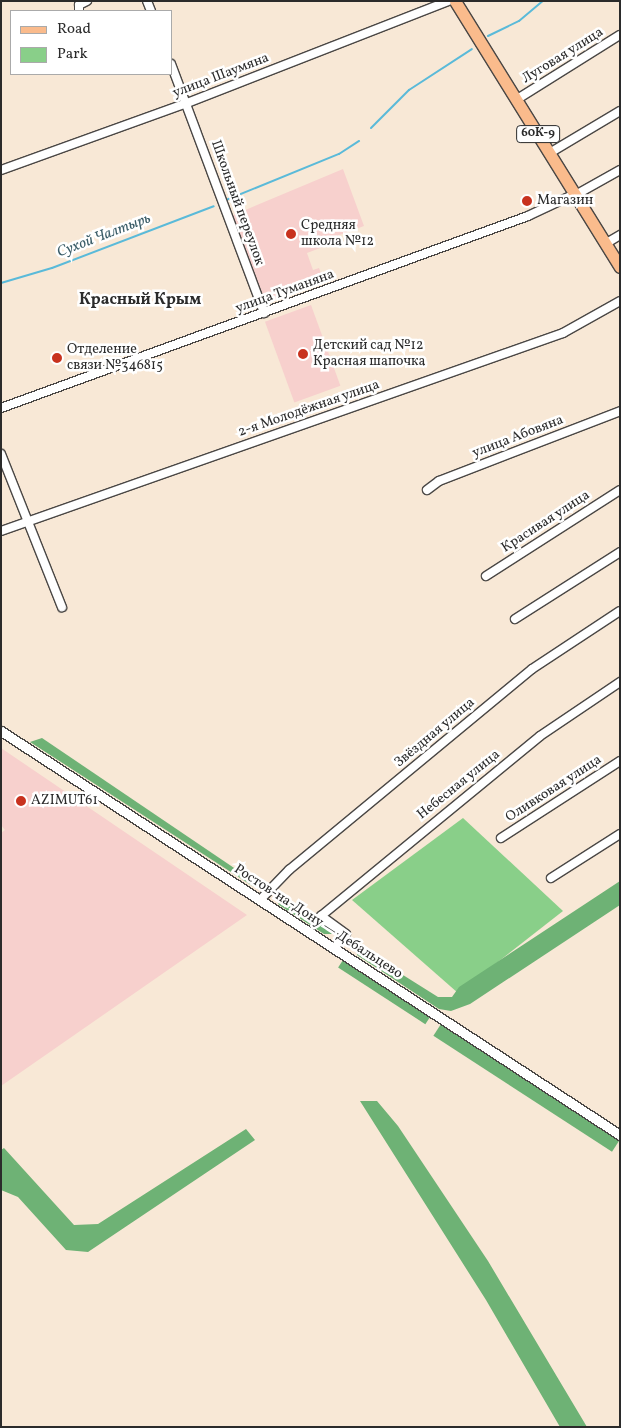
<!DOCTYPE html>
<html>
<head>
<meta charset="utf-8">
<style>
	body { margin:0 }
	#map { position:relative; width:621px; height:1428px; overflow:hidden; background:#f8e8d6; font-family:Vollkorn,serif }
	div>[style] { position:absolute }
	.built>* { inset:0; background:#f7d0cd; transform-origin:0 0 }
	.green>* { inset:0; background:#89cf89 }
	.forest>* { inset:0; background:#6eb275; transform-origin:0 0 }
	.stream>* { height:2px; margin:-1px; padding:0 1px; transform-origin:1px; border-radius:1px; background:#5abad9 }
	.roads { filter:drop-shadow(1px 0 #4a4745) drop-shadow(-1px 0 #4a4745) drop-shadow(0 1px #4a4745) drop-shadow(0 -1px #4a4745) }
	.minor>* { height:8px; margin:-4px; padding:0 4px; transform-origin:4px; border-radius:4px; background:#fff }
	.tertiary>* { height:9px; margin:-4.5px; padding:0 4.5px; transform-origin:4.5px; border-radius:4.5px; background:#fff }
	.primary>* { height:11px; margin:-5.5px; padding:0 5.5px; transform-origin:5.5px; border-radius:5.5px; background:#fabb8c }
	.dots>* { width:14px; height:14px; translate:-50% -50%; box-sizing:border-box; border:2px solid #fff; border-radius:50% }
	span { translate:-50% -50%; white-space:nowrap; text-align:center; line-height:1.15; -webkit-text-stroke:5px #fff; paint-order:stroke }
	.shield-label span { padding:1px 4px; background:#fff; border:1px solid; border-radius:4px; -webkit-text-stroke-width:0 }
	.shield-label { font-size:12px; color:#2b2b2b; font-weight:700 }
	.street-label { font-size:14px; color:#2b2b2b }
	.poi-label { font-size:14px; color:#2b2b2b }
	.left { translate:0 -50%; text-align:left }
	.water-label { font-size:15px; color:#3b5d68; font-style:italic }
	.quarter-label { font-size:16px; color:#2b2b2b; font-weight:700 }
	.frame { position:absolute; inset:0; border:2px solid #2b2b2b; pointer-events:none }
	.legend { position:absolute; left:10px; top:10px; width:162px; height:65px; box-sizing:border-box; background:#fff; border:1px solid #aaa; margin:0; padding:6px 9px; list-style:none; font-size:15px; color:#2b2b2b }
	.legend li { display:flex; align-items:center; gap:10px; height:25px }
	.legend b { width:25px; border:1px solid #aaa }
</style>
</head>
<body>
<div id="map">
	<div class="built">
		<div style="clip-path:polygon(343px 169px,364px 226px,326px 240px,328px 245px,307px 253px,313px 270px,319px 268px,324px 281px,264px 303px,231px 216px)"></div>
		<div style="left:311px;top:305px;width:86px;height:49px;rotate:70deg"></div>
		<div style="clip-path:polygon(1px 748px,247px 915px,1px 1086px,1px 833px,5px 830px,1px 825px)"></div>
	</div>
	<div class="green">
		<div style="clip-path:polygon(463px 818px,563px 911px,458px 993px,352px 900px)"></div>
	</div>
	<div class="forest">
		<div style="clip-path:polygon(42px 738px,243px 874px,254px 887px,30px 742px)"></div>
		<div style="clip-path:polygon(620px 881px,620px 905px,470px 1004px,451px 1011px,439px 1009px,357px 955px,360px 948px,438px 997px,452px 997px,459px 987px)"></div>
		<div style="clip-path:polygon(281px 896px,330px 927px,332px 934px,324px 934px,279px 905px,277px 900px)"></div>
		<div style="left:343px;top:960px;width:104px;height:9px;rotate:33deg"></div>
		<div style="left:441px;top:1024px;width:213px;height:14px;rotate:33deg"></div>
		<div style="clip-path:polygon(360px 1101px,377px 1101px,398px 1126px,488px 1261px,587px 1427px,560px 1427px,486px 1300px)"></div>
		<div style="clip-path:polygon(246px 1129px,255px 1140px,88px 1252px,66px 1250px,18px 1197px,1px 1190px,1px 1150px,4px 1148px,74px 1225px,98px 1224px)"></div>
	</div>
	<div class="stream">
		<div style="left:488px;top:36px;width:34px;rotate:-26deg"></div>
		<div style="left:519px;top:21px;width:31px;rotate:-40deg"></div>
		<div style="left:371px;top:128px;width:54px;rotate:-45deg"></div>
		<div style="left:409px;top:90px;width:75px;rotate:-33.1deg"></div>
		<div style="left:226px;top:200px;width:122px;rotate:-22.2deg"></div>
		<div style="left:339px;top:154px;width:24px;rotate:-33deg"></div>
		<div style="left:1px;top:283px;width:53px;rotate:-16.4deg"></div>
		<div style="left:52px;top:268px;width:173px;rotate:-20.9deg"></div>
	</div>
	<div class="roads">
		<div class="minor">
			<div style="left:147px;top:1px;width:11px;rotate:68deg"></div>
			<div style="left:79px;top:11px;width:6px;rotate:-90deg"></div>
			<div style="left:79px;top:5px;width:9px;rotate:-27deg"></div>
			<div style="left:171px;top:64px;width:266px;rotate:69.5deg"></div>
			<div style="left:519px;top:98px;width:119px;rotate:-32deg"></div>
			<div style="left:553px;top:151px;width:78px;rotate:-30.8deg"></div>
			<div style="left:1px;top:170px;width:198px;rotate:-19.8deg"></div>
			<div style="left:187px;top:103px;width:280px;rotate:-21.3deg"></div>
			<div style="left:579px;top:193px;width:47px;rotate:-29.3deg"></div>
			<div style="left:610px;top:241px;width:12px;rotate:-31deg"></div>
			<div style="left:1px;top:408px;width:561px;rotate:-20.02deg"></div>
			<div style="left:528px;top:216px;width:52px;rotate:-25.1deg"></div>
			<div style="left:1px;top:454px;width:165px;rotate:68.3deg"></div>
			<div style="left:427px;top:490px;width:15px;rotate:-37deg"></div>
			<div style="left:439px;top:481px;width:194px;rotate:-21.1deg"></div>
			<div style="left:1px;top:531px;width:596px;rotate:-19.41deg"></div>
			<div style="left:563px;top:333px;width:65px;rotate:-29.3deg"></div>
			<div style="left:486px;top:576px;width:159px;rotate:-32.7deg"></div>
			<div style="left:515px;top:619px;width:125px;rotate:-32.5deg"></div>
			<div style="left:501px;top:838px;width:142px;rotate:-32.9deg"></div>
			<div style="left:551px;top:878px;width:82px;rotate:-32.5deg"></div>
			<div style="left:260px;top:900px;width:42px;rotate:-46deg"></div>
			<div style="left:289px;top:870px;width:315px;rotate:-39.6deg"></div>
			<div style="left:532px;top:669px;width:105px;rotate:-33.4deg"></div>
			<div style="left:334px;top:948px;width:18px;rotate:-49deg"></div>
			<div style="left:346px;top:934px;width:31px;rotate:-144deg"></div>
			<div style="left:321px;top:916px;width:283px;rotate:-39.4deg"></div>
			<div style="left:540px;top:736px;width:97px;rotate:-34deg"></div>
		</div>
		<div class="tertiary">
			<div style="left:1px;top:731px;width:739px;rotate:33.13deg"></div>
		</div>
		<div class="primary">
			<div style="left:455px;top:1px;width:313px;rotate:58.2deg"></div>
		</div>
	</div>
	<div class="dots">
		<div style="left:527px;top:201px;background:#c8321e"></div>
		<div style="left:291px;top:234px;background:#c8321e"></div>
		<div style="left:303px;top:354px;background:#c8321e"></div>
		<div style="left:57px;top:358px;background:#c8321e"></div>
		<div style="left:21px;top:801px;background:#c8321e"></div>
	</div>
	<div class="shield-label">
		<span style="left:538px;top:134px">60К-9</span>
	</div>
	<div class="street-label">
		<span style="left:563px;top:56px;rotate:-32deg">Луговая улица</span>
		<span style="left:221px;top:76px;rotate:-21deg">улица Шаумяна</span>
		<span style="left:237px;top:203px;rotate:70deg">Школьный переулок</span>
		<span style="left:285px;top:292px;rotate:-20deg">улица Туманяна</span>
		<span style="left:309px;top:409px;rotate:-19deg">2-я Молодёжная улица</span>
		<span style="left:518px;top:437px;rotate:-21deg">улица Абовяна</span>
		<span style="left:546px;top:522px;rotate:-33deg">Красивая улица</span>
		<span style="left:435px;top:733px;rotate:-40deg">Звёздная улица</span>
		<span style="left:459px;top:785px;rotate:-39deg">Небесная улица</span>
		<span style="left:554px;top:789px;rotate:-33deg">Оливковая улица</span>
		<span style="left:318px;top:922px;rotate:33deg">Ростов-на-Дону — Дебальцево</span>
	</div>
	<div class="poi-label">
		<span class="left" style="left:537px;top:201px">Магазин</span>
		<span class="left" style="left:301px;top:234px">Средняя<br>школа №12</span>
		<span class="left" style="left:313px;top:354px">Детский сад №12<br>Красная шапочка</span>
		<span class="left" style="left:67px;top:358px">Отделение<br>связи №346815</span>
		<span class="left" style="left:31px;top:801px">AZIMUT61</span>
	</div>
	<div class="water-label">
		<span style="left:104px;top:236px;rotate:-21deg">Сухой Чалтырь</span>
	</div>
	<div class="quarter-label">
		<span style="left:140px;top:300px">Красный Крым</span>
	</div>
	<div class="frame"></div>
	<ul class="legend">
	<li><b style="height:6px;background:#fabb8c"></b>Road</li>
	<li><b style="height:14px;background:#89cf89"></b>Park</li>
	</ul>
</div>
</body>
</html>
